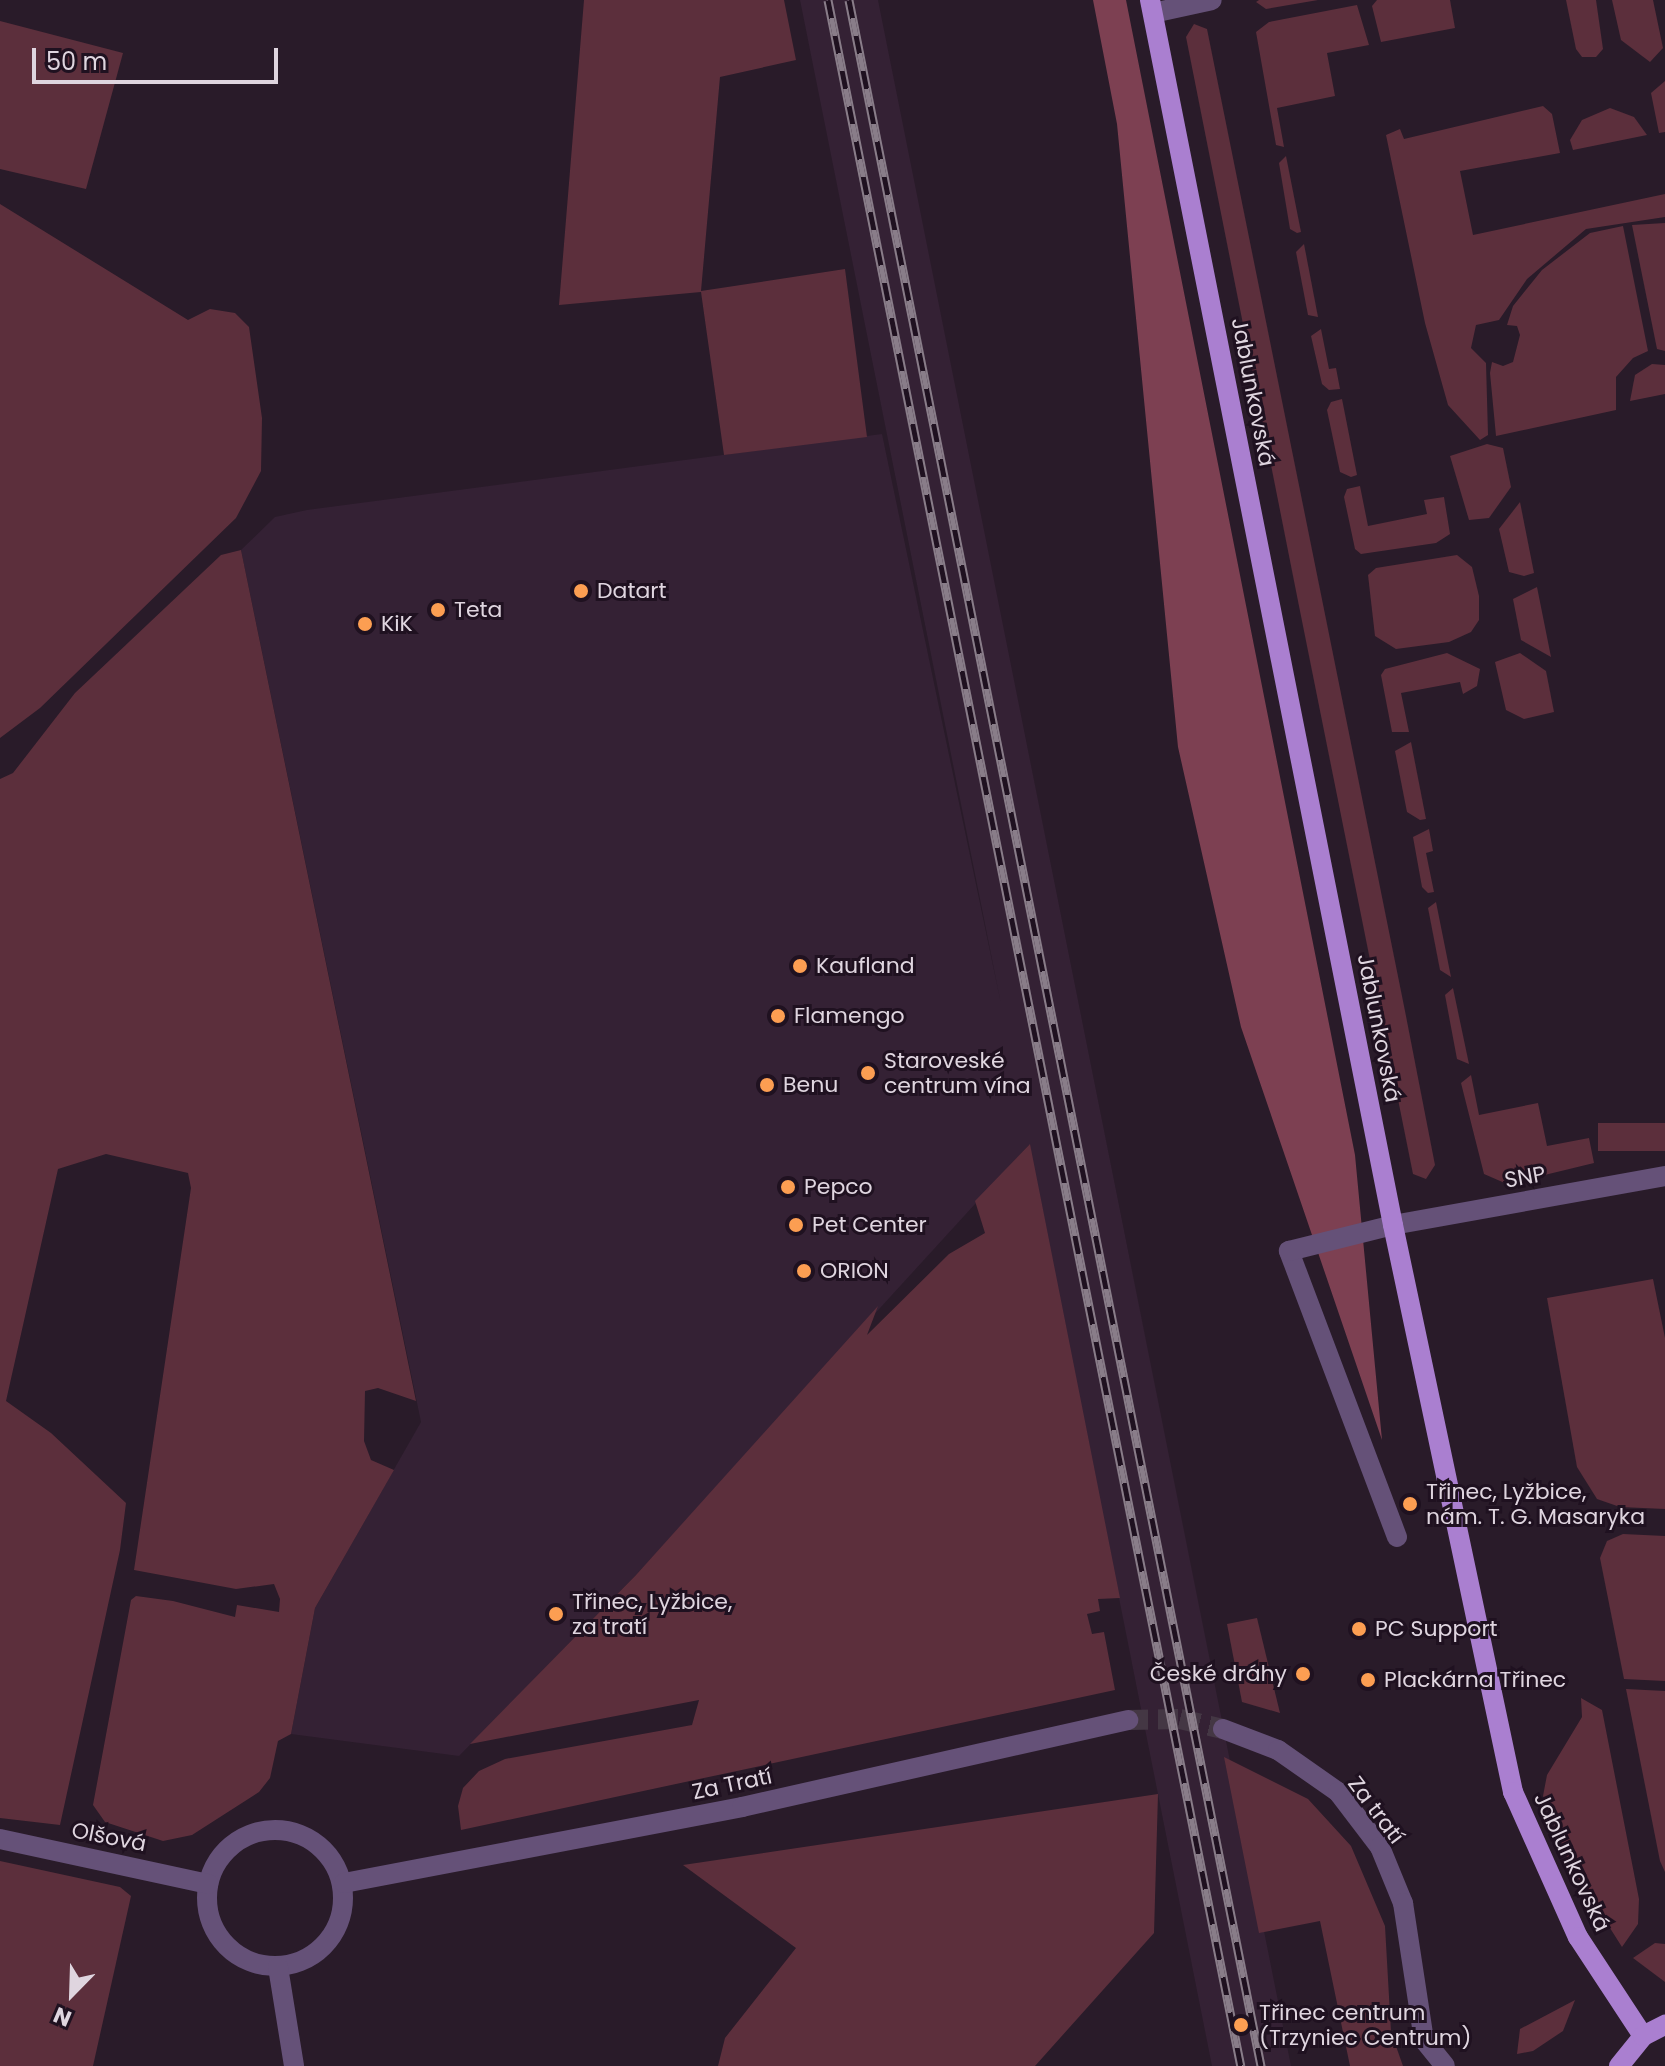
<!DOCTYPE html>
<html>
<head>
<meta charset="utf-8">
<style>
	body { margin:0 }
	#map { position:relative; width:1665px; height:2066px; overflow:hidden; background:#291b29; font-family:Poppins,sans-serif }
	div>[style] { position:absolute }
	.built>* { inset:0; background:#342134 }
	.green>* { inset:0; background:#5c2f3c; transform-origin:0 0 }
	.forest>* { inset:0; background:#7d4052 }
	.minor-tunnel>* { height:20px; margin-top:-10px; transform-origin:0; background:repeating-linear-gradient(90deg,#443744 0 20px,transparent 0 30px) }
	.minor>* { height:20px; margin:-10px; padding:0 10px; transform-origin:10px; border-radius:10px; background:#655178 }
	.minor>.ring { margin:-10px; padding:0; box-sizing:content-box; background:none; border:20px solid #655178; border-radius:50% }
	.major>* { height:20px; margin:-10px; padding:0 10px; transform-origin:10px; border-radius:10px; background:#aa7fd0 }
	.rail>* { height:9px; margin-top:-4.5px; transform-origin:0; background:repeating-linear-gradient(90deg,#1f1120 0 18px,#897d89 0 36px); box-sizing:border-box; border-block:2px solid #897d89 }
	.dots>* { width:22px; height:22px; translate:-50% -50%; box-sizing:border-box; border:4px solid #1f1120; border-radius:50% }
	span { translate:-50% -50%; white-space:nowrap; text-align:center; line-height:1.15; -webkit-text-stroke:6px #1f1120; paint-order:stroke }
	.street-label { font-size:22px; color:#dfd5df }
	.poi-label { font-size:22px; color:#dfd5df }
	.left { translate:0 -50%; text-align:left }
	.right { translate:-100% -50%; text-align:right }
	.north { position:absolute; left:32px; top:1954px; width:80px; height:80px; -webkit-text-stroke:6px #1f1120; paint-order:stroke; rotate:203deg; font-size:22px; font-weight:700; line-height:32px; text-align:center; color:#dfd5df }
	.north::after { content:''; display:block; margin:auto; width:28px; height:36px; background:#dfd5df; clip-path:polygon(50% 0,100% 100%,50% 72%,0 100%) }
	.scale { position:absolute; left:32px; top:48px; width:246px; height:36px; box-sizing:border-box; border:4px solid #dfd5df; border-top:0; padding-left:10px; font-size:24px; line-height:28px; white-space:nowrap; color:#dfd5df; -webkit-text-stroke:6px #1f1120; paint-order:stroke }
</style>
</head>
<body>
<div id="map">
	<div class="built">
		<div style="clip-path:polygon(800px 0,878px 0,1291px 2066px,1212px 2066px,1029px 1145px,636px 1575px,459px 1756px,291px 1734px,315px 1608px,421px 1422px,241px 550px,275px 517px,307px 510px,882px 434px,1001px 1004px)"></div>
	</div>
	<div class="green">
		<div style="clip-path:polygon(584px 0,784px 0,796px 60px,720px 77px,701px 291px,845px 269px,867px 437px,724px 455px,701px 292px,559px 305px)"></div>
		<div style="clip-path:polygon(1318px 0,1266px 9px,1256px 2px,1259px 0)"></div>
		<div style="clip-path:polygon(1377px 0,1450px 0,1455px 28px,1381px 42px,1372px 6px)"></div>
		<div style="clip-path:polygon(1566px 0,1596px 0,1603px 49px,1596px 57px,1582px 57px,1576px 49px)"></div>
		<div style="clip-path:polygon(1612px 0,1653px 0,1663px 48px,1650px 62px,1621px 40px)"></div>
		<div style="clip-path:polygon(1357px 5px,1369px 45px,1327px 53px,1335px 96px,1277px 108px,1284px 147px,1276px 145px,1256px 32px,1269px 22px)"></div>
		<div style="clip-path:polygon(0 21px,123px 53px,86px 189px,0 169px)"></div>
		<div style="clip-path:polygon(1194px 24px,1207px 29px,1405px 1011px,1435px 1165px,1426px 1179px,1413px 1174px,1299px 606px,1186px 37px)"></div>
		<div style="clip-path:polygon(1665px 81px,1665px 132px,1659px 133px,1651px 93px)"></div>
		<div style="clip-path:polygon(1543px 106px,1552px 114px,1560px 153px,1460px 171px,1473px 235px,1665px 194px,1665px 217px,1586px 229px,1527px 279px,1499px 320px,1476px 325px,1471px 348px,1486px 363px,1488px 435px,1480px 440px,1448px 405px,1425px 323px,1386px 135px,1400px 129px,1404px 139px)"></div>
		<div style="clip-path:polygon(1610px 108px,1634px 117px,1647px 135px,1573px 150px,1570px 140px,1582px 120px)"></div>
		<div style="clip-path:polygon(1286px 156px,1301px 232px,1297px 233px,1290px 229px,1279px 163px)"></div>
		<div style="clip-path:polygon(0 204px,188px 320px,210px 309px,235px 313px,249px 327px,262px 418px,261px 471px,236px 518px,40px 708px,0 738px)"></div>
		<div style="clip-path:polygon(1665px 223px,1665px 351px,1657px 349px,1632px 225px)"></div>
		<div style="clip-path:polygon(1623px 226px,1648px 351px,1633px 358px,1616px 377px,1616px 410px,1496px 436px,1490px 373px,1492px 362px,1503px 366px,1513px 362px,1520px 335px,1517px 326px,1507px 325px,1513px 306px,1542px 270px,1590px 233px)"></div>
		<div style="clip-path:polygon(1304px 244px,1318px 317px,1308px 315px,1296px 252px)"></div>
		<div style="clip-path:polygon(1321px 329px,1329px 369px,1336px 368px,1340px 389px,1329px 390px,1322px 384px,1311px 336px)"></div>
		<div style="clip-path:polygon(1652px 364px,1665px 365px,1665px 394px,1630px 401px,1635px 375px)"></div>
		<div style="clip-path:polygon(1342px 399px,1357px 475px,1351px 477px,1340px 472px,1327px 410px,1331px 402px)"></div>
		<div style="clip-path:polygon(1487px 444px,1503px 448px,1511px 487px,1489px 518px,1469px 520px,1450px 456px)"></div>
		<div style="clip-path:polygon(1360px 486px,1368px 526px,1427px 514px,1424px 500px,1444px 497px,1450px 534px,1436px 543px,1361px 554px,1355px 549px,1344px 497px,1347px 489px)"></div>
		<div style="clip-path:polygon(1520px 502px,1534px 573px,1524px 576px,1509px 572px,1499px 529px)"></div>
		<div style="clip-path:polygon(241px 550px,416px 1401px,378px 1388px,365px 1391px,364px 1441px,371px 1460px,394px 1470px,315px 1608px,291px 1734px,278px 1741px,270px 1778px,259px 1792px,192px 1835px,163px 1841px,105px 1822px,93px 1805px,131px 1600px,136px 1596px,173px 1601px,235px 1617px,237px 1605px,279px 1612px,280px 1599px,274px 1584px,236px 1589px,134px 1570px,191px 1188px,188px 1173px,106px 1154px,58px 1169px,6px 1401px,51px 1433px,126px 1503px,120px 1550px,60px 1825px,0 1818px,0 779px,13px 773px,75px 693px,221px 555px)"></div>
		<div style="clip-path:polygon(1457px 555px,1472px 567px,1479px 596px,1479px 620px,1471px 632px,1449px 642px,1396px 649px,1375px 636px,1368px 575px,1376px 568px)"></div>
		<div style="clip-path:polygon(1537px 587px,1551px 657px,1521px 640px,1513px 599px)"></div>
		<div style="clip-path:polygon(1447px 653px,1480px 669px,1477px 686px,1463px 694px,1460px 682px,1401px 693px,1409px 732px,1392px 732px,1381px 675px,1385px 669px)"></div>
		<div style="clip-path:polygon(1520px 653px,1546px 671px,1554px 712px,1524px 719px,1506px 710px,1495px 662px)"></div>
		<div style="clip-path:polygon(1411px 742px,1426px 819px,1420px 820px,1407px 812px,1395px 751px)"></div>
		<div style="clip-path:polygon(1429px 829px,1433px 851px,1426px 853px,1434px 892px,1428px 893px,1422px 887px,1413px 837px)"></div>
		<div style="clip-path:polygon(1436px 902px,1451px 977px,1440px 970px,1428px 908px)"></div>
		<div style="clip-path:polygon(1453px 988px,1469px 1064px,1457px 1059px,1445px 995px)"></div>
		<div style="clip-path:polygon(1471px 1075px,1479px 1115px,1538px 1103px,1547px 1146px,1589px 1138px,1594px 1163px,1507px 1184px,1484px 1174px,1461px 1083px)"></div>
		<div style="left:1665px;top:1123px;width:28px;height:67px;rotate:90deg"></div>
		<div style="clip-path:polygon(1030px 1144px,1120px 1598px,1098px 1599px,1100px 1611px,1087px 1614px,1092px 1634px,1104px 1632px,1115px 1690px,461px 1830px,458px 1806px,463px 1788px,479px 1771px,505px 1759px,692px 1725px,699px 1700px,470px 1744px,636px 1575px,878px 1306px,867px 1335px,949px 1254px,985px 1233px,975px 1201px)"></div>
		<div style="clip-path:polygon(1653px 1279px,1665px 1338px,1665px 1509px,1620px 1507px,1597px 1499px,1577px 1467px,1547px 1298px)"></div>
		<div style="clip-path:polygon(1623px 1534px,1665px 1536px,1665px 1681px,1624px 1679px,1600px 1558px,1607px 1541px)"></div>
		<div style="clip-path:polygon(1257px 1618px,1280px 1713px,1242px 1702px,1227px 1624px)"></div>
		<div style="clip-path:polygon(1626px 1689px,1665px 1691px,1665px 1872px,1660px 1861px)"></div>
		<div style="clip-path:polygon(1581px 1698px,1602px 1710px,1639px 1899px,1638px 1924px,1622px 1947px,1570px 1865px,1543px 1796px,1547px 1775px,1582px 1717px)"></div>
		<div style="clip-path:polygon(1224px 1757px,1308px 1799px,1351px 1846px,1385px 1926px,1391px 2032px,1403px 2066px,1350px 2066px,1320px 1921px,1259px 1933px)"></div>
		<div style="clip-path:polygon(1158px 1794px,1154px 1933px,1035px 2066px,718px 2066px,725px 2038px,796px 1948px,683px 1865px)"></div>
		<div style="clip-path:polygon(0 1861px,120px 1887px,131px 1896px,93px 2066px,0 2066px)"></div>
		<div style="clip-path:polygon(1655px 1943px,1665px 1944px,1665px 1982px,1633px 1958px)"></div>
		<div style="clip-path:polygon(1575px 2000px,1563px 2031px,1533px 2051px,1517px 2054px,1520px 2029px)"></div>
	</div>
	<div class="forest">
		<div style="clip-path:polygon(1093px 0,1126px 0,1355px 1155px,1382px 1440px,1241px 1027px,1178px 747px,1117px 124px)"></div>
	</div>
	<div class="minor-tunnel">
		<div style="left:1128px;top:1720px;width:52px;rotate:-1.1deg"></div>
		<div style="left:1180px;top:1719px;width:44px;rotate:13.1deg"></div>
	</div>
	<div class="minor">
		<div style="left:1153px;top:13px;width:60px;rotate:-12.4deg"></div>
		<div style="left:1397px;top:1537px;width:306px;rotate:-110.7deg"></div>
		<div style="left:1289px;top:1251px;width:107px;rotate:-14deg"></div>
		<div style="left:1393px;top:1225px;width:276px;rotate:-10.2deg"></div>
		<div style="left:1223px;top:1729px;width:59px;rotate:20.9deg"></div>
		<div style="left:1278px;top:1750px;width:73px;rotate:35deg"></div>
		<div style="left:1338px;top:1792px;width:69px;rotate:52.6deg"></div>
		<div style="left:1380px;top:1847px;width:61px;rotate:67.7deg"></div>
		<div style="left:1403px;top:1903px;width:139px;rotate:81.3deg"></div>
		<div style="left:1424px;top:2040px;width:33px;rotate:51deg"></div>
		<div class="ring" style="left:207px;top:1830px;width:116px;height:116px"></div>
		<div style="left:0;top:1839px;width:213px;rotate:12.2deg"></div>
		<div style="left:344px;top:1883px;width:405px;rotate:-10.8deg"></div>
		<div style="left:742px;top:1807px;width:396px;rotate:-12.7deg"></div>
		<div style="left:278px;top:1967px;width:100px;rotate:80.8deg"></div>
	</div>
	<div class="major">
		<div style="left:1150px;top:0;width:1249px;rotate:78.78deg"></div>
		<div style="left:1393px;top:1225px;width:580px;rotate:78.05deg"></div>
		<div style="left:1513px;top:1792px;width:159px;rotate:65.9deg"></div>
		<div style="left:1578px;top:1937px;width:118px;rotate:56.7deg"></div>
		<div style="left:1619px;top:2066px;width:38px;rotate:-51deg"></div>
		<div style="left:1643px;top:2036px;width:25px;rotate:-27deg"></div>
	</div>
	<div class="rail">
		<div style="left:828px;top:0;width:2107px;rotate:78.7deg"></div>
		<div style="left:849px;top:0;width:2107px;rotate:78.72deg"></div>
	</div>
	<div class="dots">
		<div style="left:581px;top:591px;background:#fc9e52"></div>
		<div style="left:438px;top:610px;background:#fc9e52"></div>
		<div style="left:365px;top:624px;background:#fc9e52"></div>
		<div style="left:800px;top:966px;background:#fc9e52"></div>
		<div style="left:778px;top:1016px;background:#fc9e52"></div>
		<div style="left:868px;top:1073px;background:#fc9e52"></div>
		<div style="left:767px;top:1085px;background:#fc9e52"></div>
		<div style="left:788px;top:1187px;background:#fc9e52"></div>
		<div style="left:796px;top:1225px;background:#fc9e52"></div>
		<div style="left:804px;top:1271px;background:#fc9e52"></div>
		<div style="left:1410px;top:1504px;background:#fc9e52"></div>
		<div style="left:556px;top:1614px;background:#fc9e52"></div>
		<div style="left:1359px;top:1629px;background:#fc9e52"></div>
		<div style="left:1303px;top:1674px;background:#fc9e52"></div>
		<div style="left:1368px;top:1680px;background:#fc9e52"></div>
		<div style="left:1241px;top:2025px;background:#fc9e52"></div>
	</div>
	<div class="street-label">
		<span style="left:1253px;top:392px;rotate:79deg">Jablunkovská</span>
		<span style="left:1379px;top:1028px;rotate:79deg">Jablunkovská</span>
		<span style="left:1525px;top:1177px;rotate:-10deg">SNP</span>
		<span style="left:732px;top:1784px;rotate:-12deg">Za Tratí</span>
		<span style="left:1376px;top:1810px;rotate:53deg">Za tratí</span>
		<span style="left:109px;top:1837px;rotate:11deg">Olšová</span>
		<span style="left:1572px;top:1862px;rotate:65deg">Jablunkovská</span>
	</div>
	<div class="poi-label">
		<span class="left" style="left:597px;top:591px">Datart</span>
		<span class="left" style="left:454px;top:610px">Teta</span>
		<span class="left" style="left:381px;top:624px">KiK</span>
		<span class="left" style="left:816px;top:966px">Kaufland</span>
		<span class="left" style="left:794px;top:1016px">Flamengo</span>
		<span class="left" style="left:884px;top:1073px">Staroveské<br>centrum vína</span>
		<span class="left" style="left:783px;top:1085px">Benu</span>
		<span class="left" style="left:804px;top:1187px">Pepco</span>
		<span class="left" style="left:812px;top:1225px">Pet Center</span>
		<span class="left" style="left:820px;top:1271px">ORION</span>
		<span class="left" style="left:1426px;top:1504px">Třinec, Lyžbice,<br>nám. T. G. Masaryka</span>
		<span class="left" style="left:572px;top:1614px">Třinec, Lyžbice,<br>za tratí</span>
		<span class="left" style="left:1375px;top:1629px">PC Support</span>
		<span class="right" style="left:1287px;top:1674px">České dráhy</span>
		<span class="left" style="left:1384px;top:1680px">Plackárna Třinec</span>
		<span class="left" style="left:1259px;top:2025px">Třinec centrum<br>(Trzyniec Centrum)</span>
	</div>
	<div class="north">N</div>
	<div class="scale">50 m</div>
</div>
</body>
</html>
